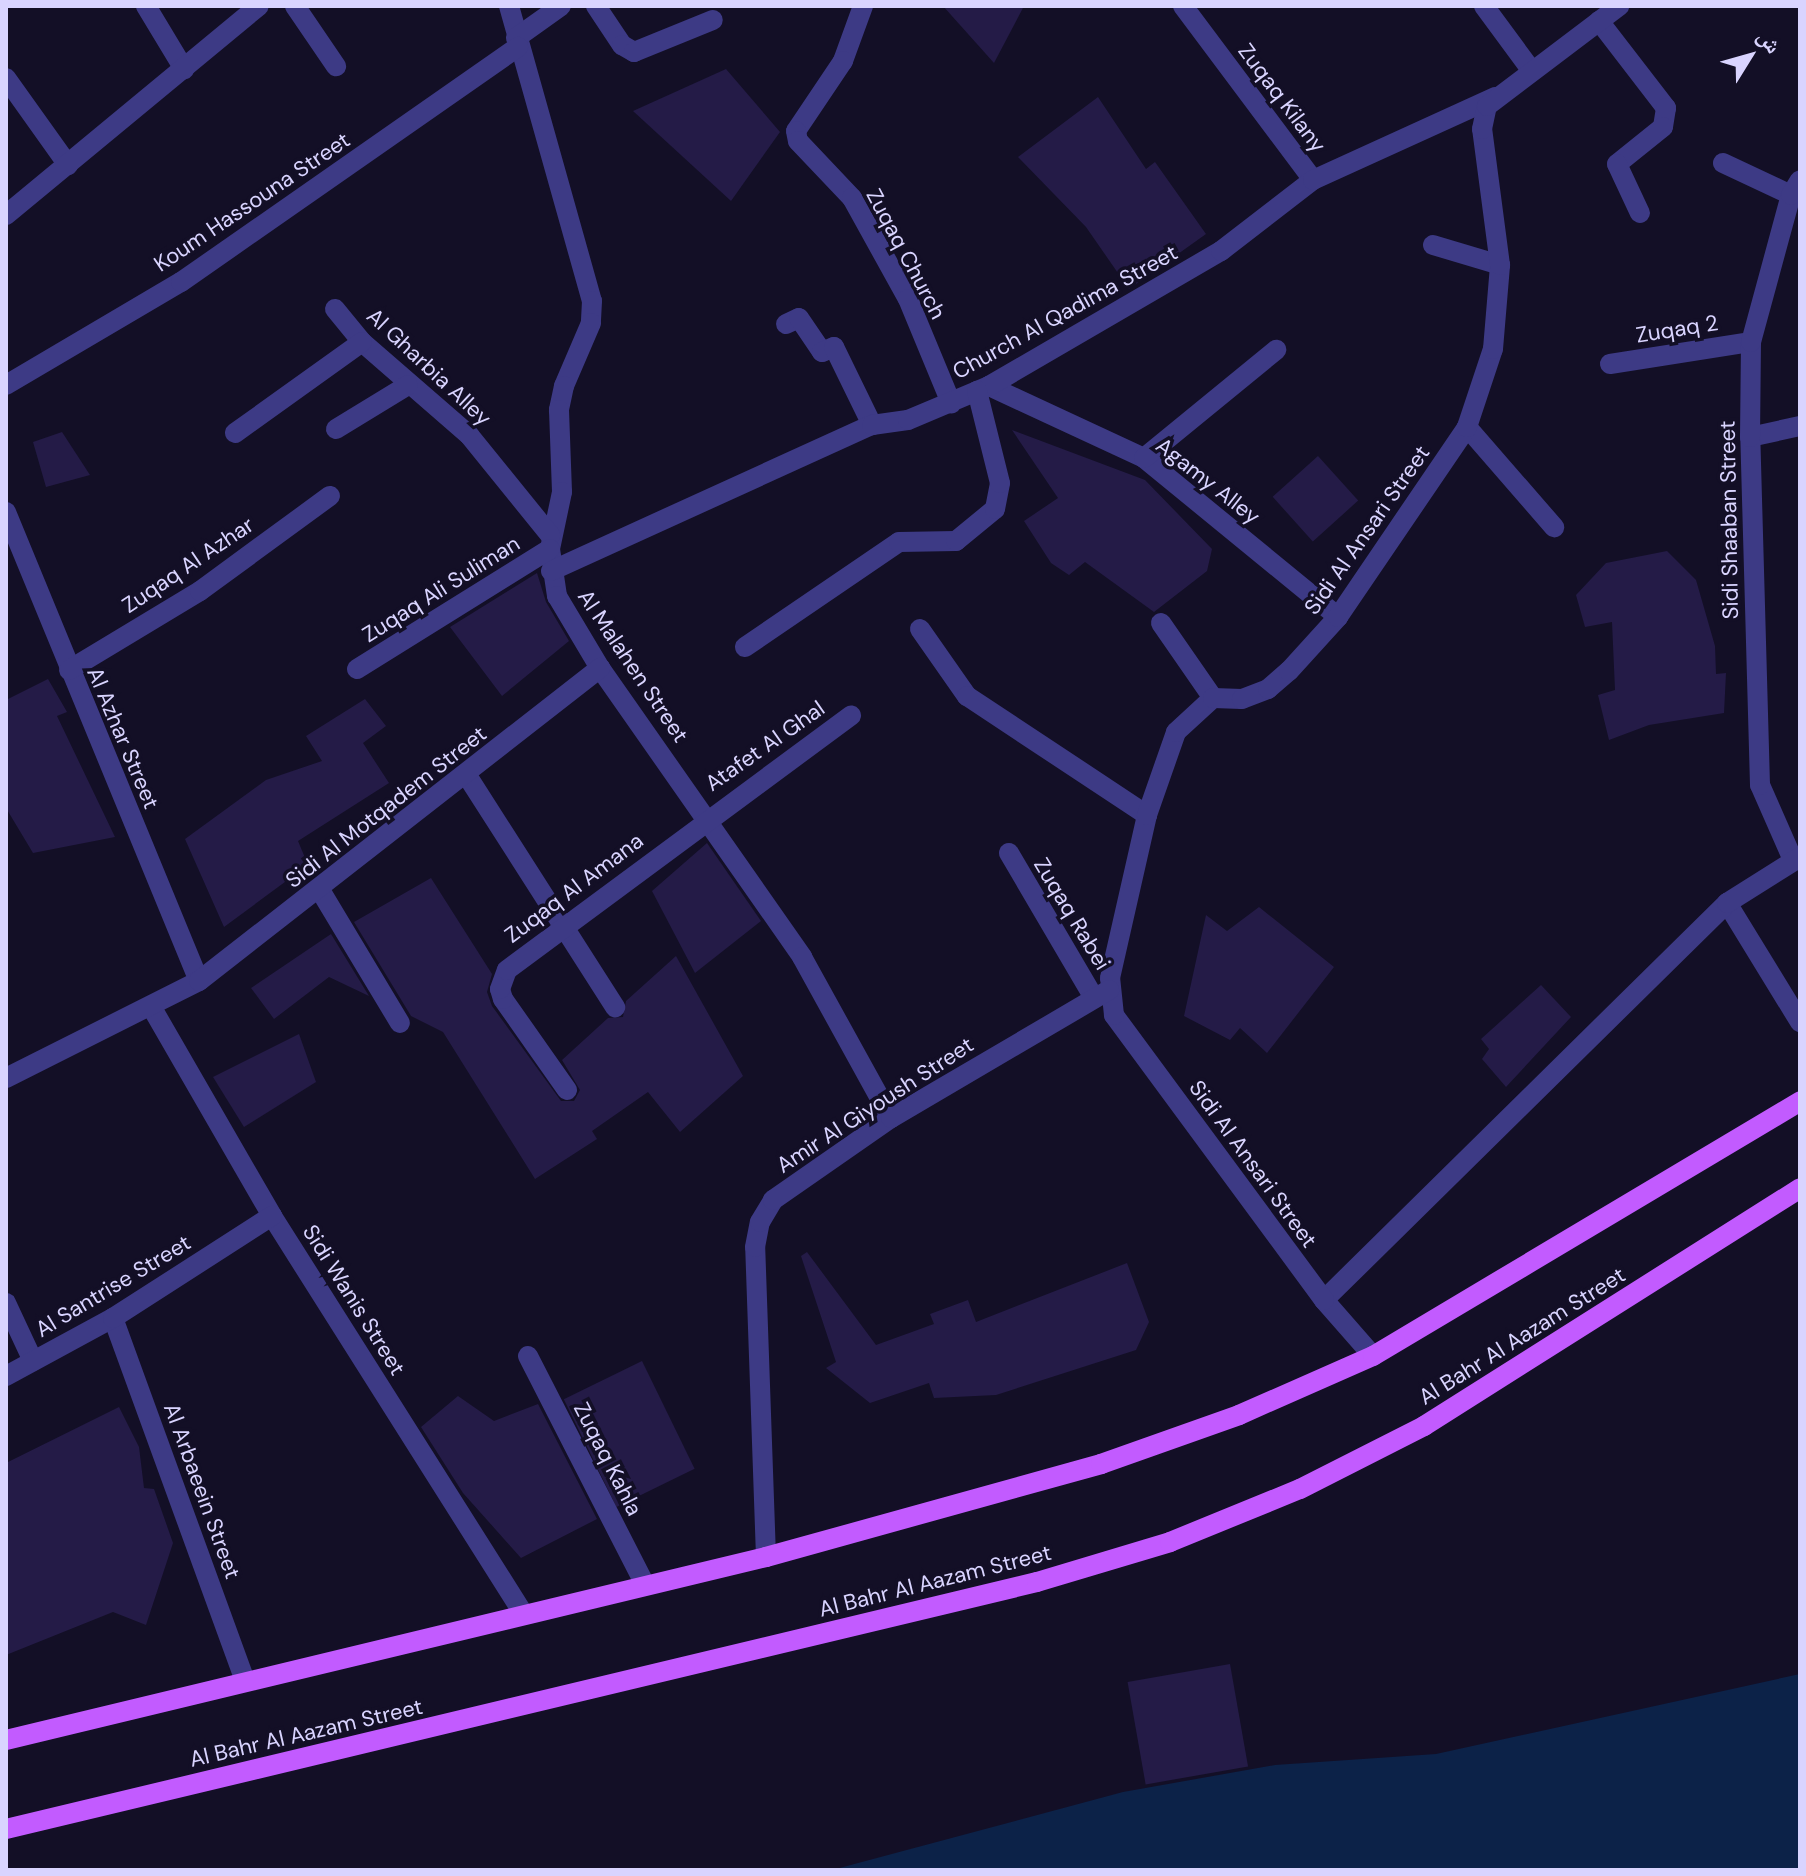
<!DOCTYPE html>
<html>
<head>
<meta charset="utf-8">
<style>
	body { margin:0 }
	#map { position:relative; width:1806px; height:1876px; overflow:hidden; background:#130f26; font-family:"DM Sans","Noto Naskh Arabic",sans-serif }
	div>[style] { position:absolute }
	.water>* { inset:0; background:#0c2248 }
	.building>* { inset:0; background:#241b47; transform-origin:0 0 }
	.minor>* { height:20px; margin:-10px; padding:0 10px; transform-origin:10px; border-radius:10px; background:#3d3a85 }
	.major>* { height:20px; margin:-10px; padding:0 10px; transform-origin:10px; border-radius:10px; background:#c25bff }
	span { translate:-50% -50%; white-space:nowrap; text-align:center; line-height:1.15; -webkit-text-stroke:7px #130f26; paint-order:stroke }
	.street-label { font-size:22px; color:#d9d4ff }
	.frame { position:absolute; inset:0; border:8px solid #d9d4ff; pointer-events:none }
	.north { position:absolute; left:1710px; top:16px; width:80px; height:80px; -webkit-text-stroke:6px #130f26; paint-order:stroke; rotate:53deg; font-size:22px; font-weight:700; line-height:32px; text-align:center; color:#d9d4ff }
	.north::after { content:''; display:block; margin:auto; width:28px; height:36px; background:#d9d4ff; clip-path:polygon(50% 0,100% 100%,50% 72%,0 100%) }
</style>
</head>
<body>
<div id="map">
	<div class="water">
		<div style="clip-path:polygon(1800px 1674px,1800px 1870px,832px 1870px,1123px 1792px,1275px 1765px,1436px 1754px)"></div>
	</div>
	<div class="building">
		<div style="clip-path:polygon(943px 6px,1024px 6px,994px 63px)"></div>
		<div style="clip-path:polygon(726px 69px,780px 132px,731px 201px,633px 111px)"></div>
		<div style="clip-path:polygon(1098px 97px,1146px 169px,1155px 162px,1206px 234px,1129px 289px,1086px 227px,1018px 157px)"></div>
		<div style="clip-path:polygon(1012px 430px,1145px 480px,1212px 549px,1207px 571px,1154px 612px,1085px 562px,1069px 575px,1051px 563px,1024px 521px,1058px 498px)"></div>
		<div style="clip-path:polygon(62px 432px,90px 475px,46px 487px,33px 442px)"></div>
		<div style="left:1318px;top:456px;width:60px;height:61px;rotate:48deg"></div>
		<div style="clip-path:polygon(1667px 551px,1696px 580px,1715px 646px,1716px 674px,1726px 673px,1724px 713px,1649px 725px,1609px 740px,1598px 695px,1615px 690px,1612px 622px,1585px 627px,1576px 595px,1606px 563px)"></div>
		<div style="clip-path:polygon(537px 573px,546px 602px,569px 641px,502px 696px,450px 627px)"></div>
		<div style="clip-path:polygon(48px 679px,67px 712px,57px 716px,115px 837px,33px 853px,6px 808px,6px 700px)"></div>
		<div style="clip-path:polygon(365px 699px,386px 726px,363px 743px,389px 783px,298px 841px,308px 865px,224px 927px,185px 839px,266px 780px,322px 761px,306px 736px)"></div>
		<div style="clip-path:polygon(707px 843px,761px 921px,695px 973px,652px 891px)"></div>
		<div style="clip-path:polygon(431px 878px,492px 974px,487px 992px,492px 1006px,561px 1101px,574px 1101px,580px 1090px,562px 1060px,608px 1018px,623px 1017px,626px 1001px,676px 956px,743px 1076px,680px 1132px,648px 1092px,592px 1131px,597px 1139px,535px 1179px,443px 1032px,411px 1016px,354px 922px)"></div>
		<div style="clip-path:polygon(1259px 907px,1334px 967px,1267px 1053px,1240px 1028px,1230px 1040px,1184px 1016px,1206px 915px,1227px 931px)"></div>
		<div style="clip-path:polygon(331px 934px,369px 996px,329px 977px,274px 1019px,251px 988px)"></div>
		<div style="clip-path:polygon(1541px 985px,1571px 1017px,1506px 1087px,1482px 1059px,1489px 1049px,1481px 1039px)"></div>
		<div style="clip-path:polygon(299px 1034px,316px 1082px,244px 1127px,213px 1077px)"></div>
		<div style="clip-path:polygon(807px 1252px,876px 1345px,934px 1324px,930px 1314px,968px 1300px,976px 1322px,1127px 1263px,1149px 1322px,1136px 1350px,996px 1395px,934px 1398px,929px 1383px,870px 1403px,826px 1368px,836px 1362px,801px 1256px)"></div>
		<div style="left:642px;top:1361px;width:120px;height:87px;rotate:64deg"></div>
		<div style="clip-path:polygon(458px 1396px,494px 1421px,538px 1404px,597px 1519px,521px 1558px,463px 1493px,421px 1427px)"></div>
		<div style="clip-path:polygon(119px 1407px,139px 1447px,144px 1488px,154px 1489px,173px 1543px,146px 1625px,113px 1612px,6px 1655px,6px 1463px)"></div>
		<div style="left:1230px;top:1664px;width:104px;height:104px;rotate:80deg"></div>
	</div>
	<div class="minor">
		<div style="left:146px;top:6px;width:74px;rotate:58.9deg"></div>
		<div style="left:295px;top:6px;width:73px;rotate:55.7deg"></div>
		<div style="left:509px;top:6px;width:306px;rotate:74.3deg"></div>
		<div style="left:592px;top:301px;width:22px;rotate:93deg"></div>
		<div style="left:591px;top:323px;width:69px;rotate:113.2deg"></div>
		<div style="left:564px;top:386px;width:25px;rotate:102deg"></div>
		<div style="left:559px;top:410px;width:82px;rotate:87.9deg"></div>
		<div style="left:562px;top:492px;width:58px;rotate:101.9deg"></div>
		<div style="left:550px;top:549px;width:48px;rotate:81.5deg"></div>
		<div style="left:557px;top:596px;width:84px;rotate:59.2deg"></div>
		<div style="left:600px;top:668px;width:353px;rotate:55deg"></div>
		<div style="left:802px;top:957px;width:184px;rotate:61.1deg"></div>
		<div style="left:596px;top:6px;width:47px;rotate:56.3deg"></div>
		<div style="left:622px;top:45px;width:14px;rotate:30deg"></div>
		<div style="left:634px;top:52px;width:85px;rotate:-22.1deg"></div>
		<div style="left:863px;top:6px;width:59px;rotate:110deg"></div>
		<div style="left:843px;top:61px;width:84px;rotate:123.9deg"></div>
		<div style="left:796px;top:131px;width:10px;rotate:79deg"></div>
		<div style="left:798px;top:141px;width:79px;rotate:46.5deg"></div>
		<div style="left:852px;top:198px;width:115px;rotate:61deg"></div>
		<div style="left:908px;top:299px;width:113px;rotate:67.5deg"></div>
		<div style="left:1183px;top:6px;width:217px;rotate:53.2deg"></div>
		<div style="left:1484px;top:6px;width:81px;rotate:53.6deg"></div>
		<div style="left:1599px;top:21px;width:110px;rotate:52.4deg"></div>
		<div style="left:1666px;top:108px;width:19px;rotate:99deg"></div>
		<div style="left:1663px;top:127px;width:59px;rotate:141.2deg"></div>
		<div style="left:1617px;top:164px;width:54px;rotate:64.9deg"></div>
		<div style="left:516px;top:38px;width:55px;rotate:-35.4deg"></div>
		<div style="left:6px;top:78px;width:107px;rotate:54.5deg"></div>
		<div style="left:1723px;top:163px;width:75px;rotate:25.2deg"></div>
		<div style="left:6px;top:215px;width:328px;rotate:-39.6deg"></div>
		<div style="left:1433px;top:245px;width:70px;rotate:16.6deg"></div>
		<div style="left:335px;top:309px;width:43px;rotate:50.7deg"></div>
		<div style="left:362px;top:342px;width:142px;rotate:41deg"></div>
		<div style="left:469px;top:435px;width:129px;rotate:51deg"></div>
		<div style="left:786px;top:324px;width:14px;rotate:-25deg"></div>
		<div style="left:799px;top:318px;width:41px;rotate:55.9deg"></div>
		<div style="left:822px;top:352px;width:13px;rotate:-23deg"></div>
		<div style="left:834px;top:347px;width:87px;rotate:64deg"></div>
		<div style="left:1610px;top:364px;width:143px;rotate:-8.9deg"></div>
		<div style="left:6px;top:385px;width:203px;rotate:-30.5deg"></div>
		<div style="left:181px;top:282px;width:411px;rotate:-34.9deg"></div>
		<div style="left:989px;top:386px;width:171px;rotate:24.9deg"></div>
		<div style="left:1144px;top:458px;width:251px;rotate:39.3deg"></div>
		<div style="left:1467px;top:427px;width:133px;rotate:49deg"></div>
		<div style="left:336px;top:429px;width:84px;rotate:-31.4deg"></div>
		<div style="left:235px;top:433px;width:156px;rotate:-35.6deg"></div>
		<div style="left:1750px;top:437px;width:51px;rotate:-12.4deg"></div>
		<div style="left:1144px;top:458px;width:171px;rotate:-39.3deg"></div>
		<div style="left:6px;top:512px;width:507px;rotate:67.63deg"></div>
		<div style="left:551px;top:571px;width:353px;rotate:-24.5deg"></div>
		<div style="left:872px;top:425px;width:36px;rotate:-8deg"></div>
		<div style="left:908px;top:420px;width:88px;rotate:-22.8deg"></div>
		<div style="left:989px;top:386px;width:268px;rotate:-30.2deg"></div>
		<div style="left:1221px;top:251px;width:116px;rotate:-37.7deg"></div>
		<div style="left:1313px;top:180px;width:200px;rotate:-24.5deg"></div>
		<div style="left:1161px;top:623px;width:91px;rotate:55.3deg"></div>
		<div style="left:920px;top:629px;width:82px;rotate:55deg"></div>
		<div style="left:967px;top:696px;width:216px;rotate:33.5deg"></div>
		<div style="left:745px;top:647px;width:186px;rotate:-34.3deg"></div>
		<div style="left:899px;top:542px;width:57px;rotate:-1deg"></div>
		<div style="left:956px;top:541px;width:50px;rotate:-39.4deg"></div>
		<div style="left:995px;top:509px;width:26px;rotate:-79deg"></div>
		<div style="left:1000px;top:483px;width:95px;rotate:-104deg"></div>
		<div style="left:357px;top:669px;width:227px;rotate:-31.9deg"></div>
		<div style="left:69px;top:670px;width:153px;rotate:-31.1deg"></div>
		<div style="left:200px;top:591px;width:161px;rotate:-36.2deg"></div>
		<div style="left:466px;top:774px;width:277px;rotate:57.4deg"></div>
		<div style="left:1009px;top:853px;width:168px;rotate:59.6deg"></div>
		<div style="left:1793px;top:860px;width:82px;rotate:-113.7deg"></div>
		<div style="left:1760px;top:785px;width:348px;rotate:-91.6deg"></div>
		<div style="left:1750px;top:437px;width:95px;rotate:-89.4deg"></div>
		<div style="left:1751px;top:342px;width:152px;rotate:-74.8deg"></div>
		<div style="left:1791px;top:195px;width:17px;rotate:-59deg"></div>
		<div style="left:320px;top:890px;width:155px;rotate:59deg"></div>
		<div style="left:1727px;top:903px;width:140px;rotate:58.5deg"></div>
		<div style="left:152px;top:1008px;width:240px;rotate:60deg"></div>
		<div style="left:272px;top:1216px;width:470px;rotate:57.7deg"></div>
		<div style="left:6px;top:1078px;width:216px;rotate:-26.7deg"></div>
		<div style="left:199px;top:981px;width:509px;rotate:-37.97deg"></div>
		<div style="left:567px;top:1090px;width:111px;rotate:-125.1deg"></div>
		<div style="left:503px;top:999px;width:10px;rotate:-107deg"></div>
		<div style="left:500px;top:989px;width:20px;rotate:-70deg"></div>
		<div style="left:507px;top:970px;width:428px;rotate:-36.5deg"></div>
		<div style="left:1324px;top:1300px;width:566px;rotate:-44.57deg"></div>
		<div style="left:1727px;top:903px;width:86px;rotate:-32.2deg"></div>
		<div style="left:6px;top:1303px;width:64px;rotate:65deg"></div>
		<div style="left:113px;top:1318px;width:386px;rotate:70deg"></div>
		<div style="left:528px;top:1356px;width:257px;rotate:62.9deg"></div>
		<div style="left:1373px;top:1356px;width:74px;rotate:-131.2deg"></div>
		<div style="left:1324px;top:1300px;width:354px;rotate:-126.4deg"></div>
		<div style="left:1114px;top:1015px;width:37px;rotate:-96deg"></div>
		<div style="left:1110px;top:978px;width:167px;rotate:-77.2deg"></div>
		<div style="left:1147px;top:815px;width:88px;rotate:-70.7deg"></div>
		<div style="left:1176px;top:732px;width:50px;rotate:-42.6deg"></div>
		<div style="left:1213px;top:698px;width:29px;rotate:2deg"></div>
		<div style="left:1242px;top:699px;width:28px;rotate:-21deg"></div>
		<div style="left:1268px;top:689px;width:28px;rotate:-41deg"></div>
		<div style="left:1289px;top:671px;width:73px;rotate:-47.8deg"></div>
		<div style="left:1338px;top:617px;width:230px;rotate:-55.8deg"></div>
		<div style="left:1467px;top:427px;width:82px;rotate:-71.6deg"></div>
		<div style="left:1493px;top:349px;width:84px;rotate:-85.2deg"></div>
		<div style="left:1500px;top:265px;width:137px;rotate:-97.5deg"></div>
		<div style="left:1482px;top:129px;width:24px;rotate:-78deg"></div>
		<div style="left:1487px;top:106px;width:166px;rotate:-37.1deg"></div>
		<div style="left:6px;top:1376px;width:122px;rotate:-28.5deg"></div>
		<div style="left:113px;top:1318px;width:189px;rotate:-32.7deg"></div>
		<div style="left:766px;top:1557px;width:310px;rotate:-92deg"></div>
		<div style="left:755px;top:1247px;width:25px;rotate:-79deg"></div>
		<div style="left:760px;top:1222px;width:26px;rotate:-59deg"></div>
		<div style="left:773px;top:1200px;width:144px;rotate:-34.8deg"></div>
		<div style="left:891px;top:1118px;width:253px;rotate:-30.4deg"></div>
	</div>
	<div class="major">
		<div style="left:6px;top:1740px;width:782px;rotate:-13.54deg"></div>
		<div style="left:766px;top:1557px;width:348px;rotate:-15.5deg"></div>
		<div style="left:1101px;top:1464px;width:146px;rotate:-19.5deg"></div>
		<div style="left:1239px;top:1415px;width:146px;rotate:-23.8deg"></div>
		<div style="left:1373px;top:1356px;width:497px;rotate:-30.8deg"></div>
		<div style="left:6px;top:1829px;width:1060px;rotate:-13.47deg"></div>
		<div style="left:1037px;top:1582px;width:139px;rotate:-16.7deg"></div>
		<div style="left:1170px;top:1542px;width:140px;rotate:-22.2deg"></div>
		<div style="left:1300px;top:1489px;width:139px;rotate:-26.9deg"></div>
		<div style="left:1424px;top:1426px;width:445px;rotate:-32.3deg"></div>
	</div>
	<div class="street-label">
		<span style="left:1282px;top:98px;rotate:53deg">Zuqaq Kilany</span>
		<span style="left:252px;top:202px;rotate:-34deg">Koum Hassouna Street</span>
		<span style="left:906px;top:254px;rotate:62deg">Zuqaq Church</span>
		<span style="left:1065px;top:312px;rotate:-29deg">Church Al Qadima Street</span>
		<span style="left:1677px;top:329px;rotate:-9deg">Zuqaq 2</span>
		<span style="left:429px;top:367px;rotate:43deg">Al Gharbia Alley</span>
		<span style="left:1208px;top:481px;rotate:38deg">Agamy Alley</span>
		<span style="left:1729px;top:520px;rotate:-91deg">Sidi Shaaban Street</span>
		<span style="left:1367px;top:530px;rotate:-55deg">Sidi Al Ansari Street</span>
		<span style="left:188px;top:565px;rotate:-34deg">Zuqaq Al Azhar</span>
		<span style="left:441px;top:589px;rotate:-32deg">Zuqaq Ali Suliman</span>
		<span style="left:633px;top:666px;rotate:56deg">Al Malahen Street</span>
		<span style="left:123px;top:738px;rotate:67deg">Al Azhar Street</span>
		<span style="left:765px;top:746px;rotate:-35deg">Atafet Al Ghal</span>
		<span style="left:386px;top:807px;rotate:-38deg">Sidi Al Motqadem Street</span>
		<span style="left:574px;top:888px;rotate:-37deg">Zuqaq Al Amana</span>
		<span style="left:1072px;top:914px;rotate:59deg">Zuqaq Rabei</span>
		<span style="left:875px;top:1105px;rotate:-33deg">Amir Al Giyoush Street</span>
		<span style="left:1253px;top:1164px;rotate:54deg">Sidi Al Ansari Street</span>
		<span style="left:113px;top:1286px;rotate:-31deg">Al Santrise Street</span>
		<span style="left:354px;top:1300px;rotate:58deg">Sidi Wanis Street</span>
		<span style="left:1522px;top:1336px;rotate:-32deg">Al Bahr Al Aazam Street</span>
		<span style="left:608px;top:1459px;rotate:63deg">Zuqaq Kahla</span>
		<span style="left:202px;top:1491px;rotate:70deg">Al Arbaeein Street</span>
		<span style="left:935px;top:1581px;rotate:-14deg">Al Bahr Al Aazam Street</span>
		<span style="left:306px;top:1733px;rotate:-13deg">Al Bahr Al Aazam Street</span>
	</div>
	<div class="frame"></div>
	<div class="north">ش</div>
</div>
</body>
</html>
